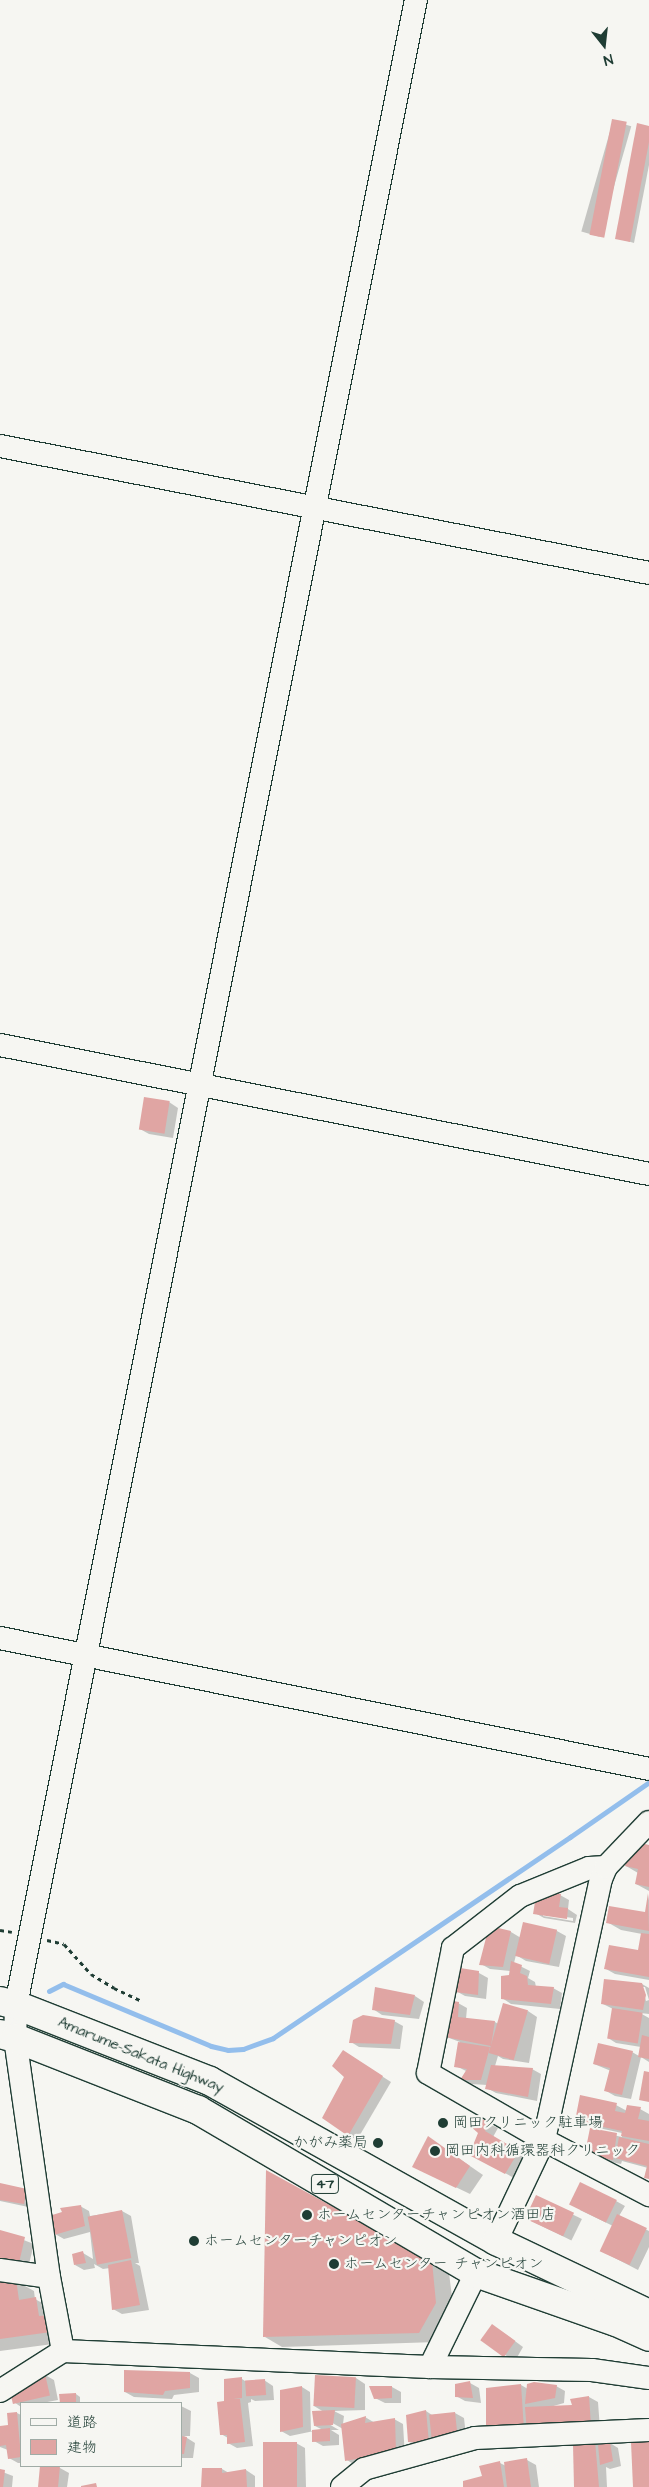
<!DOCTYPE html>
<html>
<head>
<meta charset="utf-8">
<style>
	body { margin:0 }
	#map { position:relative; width:649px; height:2487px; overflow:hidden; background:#f6f6f2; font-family:"Architects Daughter","Klee One",sans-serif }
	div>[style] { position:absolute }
	.shadow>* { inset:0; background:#0003; transform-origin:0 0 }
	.stream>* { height:5px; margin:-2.5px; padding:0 2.5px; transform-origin:2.5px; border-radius:2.5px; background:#93beec }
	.building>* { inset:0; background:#e0a5a3; transform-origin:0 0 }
	.path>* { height:3px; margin-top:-1.5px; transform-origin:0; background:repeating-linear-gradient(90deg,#1f3d34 0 4px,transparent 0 8px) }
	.roads { filter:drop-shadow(1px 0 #1f3d34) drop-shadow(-1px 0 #1f3d34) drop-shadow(0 1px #1f3d34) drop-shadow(0 -1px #1f3d34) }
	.minor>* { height:22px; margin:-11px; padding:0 11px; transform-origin:11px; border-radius:11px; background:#f6f6f2 }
	.highway>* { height:28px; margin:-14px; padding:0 14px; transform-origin:14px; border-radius:14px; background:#f6f6f2 }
	.dots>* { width:14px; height:14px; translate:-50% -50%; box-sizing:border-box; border:2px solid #f6f6f2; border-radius:50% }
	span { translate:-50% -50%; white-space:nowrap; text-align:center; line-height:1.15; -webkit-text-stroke:4.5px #f6f6f2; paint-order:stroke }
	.shield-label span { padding:1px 4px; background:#f6f6f2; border:1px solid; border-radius:4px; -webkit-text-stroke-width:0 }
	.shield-label { font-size:14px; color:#1f3d34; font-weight:700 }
	.street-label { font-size:15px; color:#1f3d34 }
	.poi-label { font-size:15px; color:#1f3d34 }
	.left { translate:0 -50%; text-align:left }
	.right { translate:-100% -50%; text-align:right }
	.legend { position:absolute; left:20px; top:2402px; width:162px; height:65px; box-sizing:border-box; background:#f6f6f2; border:1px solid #a0aca6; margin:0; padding:6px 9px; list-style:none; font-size:15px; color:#1f3d34 }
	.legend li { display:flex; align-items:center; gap:10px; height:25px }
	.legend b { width:25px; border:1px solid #a0aca6 }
	.north { position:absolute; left:579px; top:20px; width:50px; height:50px; -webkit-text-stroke:4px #f6f6f2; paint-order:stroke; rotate:164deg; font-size:14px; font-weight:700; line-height:20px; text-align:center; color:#1f3d34 }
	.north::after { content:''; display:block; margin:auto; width:18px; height:22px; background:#1f3d34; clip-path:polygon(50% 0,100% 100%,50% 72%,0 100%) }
</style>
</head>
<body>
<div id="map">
	<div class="shadow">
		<div style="left:613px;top:121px;width:19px;height:115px;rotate:16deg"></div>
		<div style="clip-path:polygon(649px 127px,649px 165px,634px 243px,617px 238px)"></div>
		<div style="clip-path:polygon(169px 1102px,178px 1108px,173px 1138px,149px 1134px,140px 1129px)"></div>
		<div style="clip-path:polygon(649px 1846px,649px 1891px,636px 1884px,638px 1873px,626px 1866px)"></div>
		<div style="clip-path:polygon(649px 1894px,649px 1980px,615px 1974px,606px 1969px,639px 1951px,642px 1934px,621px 1930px,607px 1922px,646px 1914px)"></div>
		<div style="clip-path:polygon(evenodd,560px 1895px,569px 1900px,568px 1909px,577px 1915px,575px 1923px,544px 1918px,535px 1913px,560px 1895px,543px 1914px,573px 1918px,573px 1921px,543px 1916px,543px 1914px)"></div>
		<div style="clip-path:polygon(495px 1928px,511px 1932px,521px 1938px,557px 1931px,566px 1936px,559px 1967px,526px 1961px,516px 1955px,514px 1963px,530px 1971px,528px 1978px,535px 1982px,536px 1987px,553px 1988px,562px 1993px,560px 2009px,511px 2004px,502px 1998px,511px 1971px,490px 1969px,481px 1964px)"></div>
		<div style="clip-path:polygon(455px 1969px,479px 1973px,488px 1978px,486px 1999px,465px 1996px,456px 1991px)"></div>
		<div style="clip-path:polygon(evenodd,642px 1984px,649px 1988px,649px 2014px,640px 2013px,649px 2018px,649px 2062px,641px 2057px,631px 2099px,615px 2096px,606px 2091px,611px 2071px,594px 2064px,632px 2052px,639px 2056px,641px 2047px,616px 2043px,608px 2038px,613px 2009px,603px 2004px,642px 1984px,642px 1987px,645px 1987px,649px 2000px,646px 2001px,642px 1987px)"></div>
		<div style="clip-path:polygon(415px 1996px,424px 2002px,419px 2019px,382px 2015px,373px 2009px)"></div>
		<div style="clip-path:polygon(458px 2003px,467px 2008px,466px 2019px,495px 2022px,500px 2025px,528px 2011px,537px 2017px,529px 2063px,503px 2059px,498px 2056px,495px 2066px,532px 2069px,541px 2074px,537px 2101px,496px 2093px,487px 2088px,487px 2085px,471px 2084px,462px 2079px,466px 2071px,456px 2066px,460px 2042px,441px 2035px)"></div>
		<div style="clip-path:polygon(394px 2021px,403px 2026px,400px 2049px,359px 2047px,351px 2042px)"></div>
		<div style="clip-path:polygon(352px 2057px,391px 2082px,357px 2140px,348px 2135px,345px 2077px)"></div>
		<div style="clip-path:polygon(616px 2105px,627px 2111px,640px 2109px,649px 2114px,649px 2179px,648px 2168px,622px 2161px,621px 2164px,602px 2160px,587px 2147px,591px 2130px,622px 2137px,622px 2133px,585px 2125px,576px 2120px)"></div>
		<div style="clip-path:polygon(476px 2118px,498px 2128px,493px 2137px,527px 2157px,514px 2178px,479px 2159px,480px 2132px)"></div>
		<div style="clip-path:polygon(441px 2146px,483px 2175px,470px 2194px,414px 2167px)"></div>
		<div style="clip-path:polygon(0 2184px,35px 2195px,33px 2208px,0 2201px)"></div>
		<div style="left:537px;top:2197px;width:50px;height:24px;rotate:26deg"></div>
		<div style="clip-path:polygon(616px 2201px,625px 2206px,619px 2216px,649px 2231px,649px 2247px,638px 2270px,609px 2255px,613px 2226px,580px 2210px)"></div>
		<div style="clip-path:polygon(80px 2206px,89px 2211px,90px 2216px,122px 2211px,131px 2216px,139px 2263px,135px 2263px,140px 2266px,149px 2310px,122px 2314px,113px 2309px,110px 2268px,103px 2269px,94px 2264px,95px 2268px,84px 2270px,75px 2265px,83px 2253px,93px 2259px,90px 2232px,64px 2239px,55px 2234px)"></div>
		<div style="clip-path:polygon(0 2231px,34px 2244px,28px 2268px,0 2261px)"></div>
		<div style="clip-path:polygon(431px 2262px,449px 2273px,454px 2313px,437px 2342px,282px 2347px,265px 2337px)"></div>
		<div style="clip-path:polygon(16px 2281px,34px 2291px,35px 2299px,53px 2309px,68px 2342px,0 2351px,0 2283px)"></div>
		<div style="clip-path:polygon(501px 2331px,523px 2347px,515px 2361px,483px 2341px)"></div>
		<div style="clip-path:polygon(125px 2371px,190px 2373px,199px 2378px,199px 2392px,174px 2395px,172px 2399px,134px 2397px,125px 2392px)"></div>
		<div style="clip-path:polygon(45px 2375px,54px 2380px,58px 2400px,42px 2403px,21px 2403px,21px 2407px,14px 2402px)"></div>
		<div style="clip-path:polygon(356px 2378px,365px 2384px,365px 2410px,334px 2411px,344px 2416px,343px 2424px,365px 2417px,375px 2423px,394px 2419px,403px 2424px,405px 2457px,355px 2465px,347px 2460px,343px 2429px,329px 2421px,327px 2423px,339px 2430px,331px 2430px,339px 2435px,339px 2445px,323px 2446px,314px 2441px,314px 2431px,290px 2436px,281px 2431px,302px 2387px,310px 2392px,311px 2431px,323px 2430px,315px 2426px,324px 2412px,314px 2406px)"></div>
		<div style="clip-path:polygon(242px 2379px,245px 2381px,264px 2380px,273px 2386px,274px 2400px,255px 2401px,251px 2399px,251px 2402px,248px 2403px,253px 2446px,237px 2448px,228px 2443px,228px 2438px,221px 2434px,226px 2402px)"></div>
		<div style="clip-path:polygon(470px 2383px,479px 2388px,481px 2403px,465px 2401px,456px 2396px)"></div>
		<div style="clip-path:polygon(521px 2385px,528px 2389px,556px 2386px,565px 2391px,564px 2403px,550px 2407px,573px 2406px,572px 2400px,589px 2397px,598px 2402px,600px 2429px,487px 2433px)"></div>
		<div style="clip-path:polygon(392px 2387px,401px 2392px,401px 2403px,385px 2403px,375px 2398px)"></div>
		<div style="clip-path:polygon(76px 2394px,80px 2397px,80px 2403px,61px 2403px,61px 2395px)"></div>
		<div style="clip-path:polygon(181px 2406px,191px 2411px,190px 2436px,184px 2436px,195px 2443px,193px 2458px,181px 2458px)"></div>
		<div style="clip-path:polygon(426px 2411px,432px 2415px,455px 2413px,464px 2418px,467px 2444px,419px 2447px,410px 2442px)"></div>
		<div style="clip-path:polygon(17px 2413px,21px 2415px,21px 2463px,18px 2463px,9px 2458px,8px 2450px,0 2447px,0 2427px,9px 2426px)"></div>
		<div style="clip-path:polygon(296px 2443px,305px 2448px,306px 2487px,264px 2487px)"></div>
		<div style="clip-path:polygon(595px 2443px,601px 2446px,610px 2443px,618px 2448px,621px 2466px,610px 2469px,606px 2467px,607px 2487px,575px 2487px)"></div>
		<div style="clip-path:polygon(527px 2460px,536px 2465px,539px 2487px,464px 2487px,484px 2477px,500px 2463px,506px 2466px)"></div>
		<div style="clip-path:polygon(42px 2466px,60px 2468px,69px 2473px,67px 2487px,39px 2487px)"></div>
		<div style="clip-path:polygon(222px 2469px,229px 2473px,246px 2470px,255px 2476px,255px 2487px,203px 2487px)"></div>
		<div style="clip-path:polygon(0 2471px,13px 2476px,12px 2487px,0 2487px)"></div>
	</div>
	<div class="stream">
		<div style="left:49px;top:1991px;width:16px;rotate:-27deg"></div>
		<div style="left:63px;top:1984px;width:160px;rotate:22.7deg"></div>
		<div style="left:211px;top:2046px;width:17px;rotate:13deg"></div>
		<div style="left:228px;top:2050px;width:15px;rotate:-4deg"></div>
		<div style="left:243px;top:2049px;width:32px;rotate:-20deg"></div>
		<div style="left:273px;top:2038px;width:359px;rotate:-34.1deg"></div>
		<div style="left:570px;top:1837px;width:96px;rotate:-34.8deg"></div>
	</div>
	<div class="building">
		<div style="left:612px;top:119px;width:15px;height:118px;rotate:11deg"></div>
		<div style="clip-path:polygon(637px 123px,649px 126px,649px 142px,630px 242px,615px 239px)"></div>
		<div style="left:144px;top:1097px;width:26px;height:33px;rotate:9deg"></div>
		<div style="clip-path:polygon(641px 1843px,649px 1845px,649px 1887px,635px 1884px,638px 1869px,625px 1866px,629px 1848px,639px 1850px)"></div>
		<div style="clip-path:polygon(537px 1890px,561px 1894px,559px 1907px,568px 1908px,567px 1919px,533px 1914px)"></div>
		<div style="clip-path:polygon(648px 1893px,649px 1931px,606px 1923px,609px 1906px,645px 1912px)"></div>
		<div style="left:523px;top:1922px;width:35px;height:35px;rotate:13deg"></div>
		<div style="clip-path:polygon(494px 1927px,511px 1931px,503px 1967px,479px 1965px,487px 1934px,493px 1933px)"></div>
		<div style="clip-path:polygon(641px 1933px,649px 1934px,649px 1977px,604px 1969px,609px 1945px,638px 1950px)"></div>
		<div style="clip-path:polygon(511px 1961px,522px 1965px,520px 1973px,527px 1976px,528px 1985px,554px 1987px,551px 2004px,501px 1999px,501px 1976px,509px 1975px)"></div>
		<div style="clip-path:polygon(454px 1967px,479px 1971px,478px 1995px,455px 1992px)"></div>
		<div style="clip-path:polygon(604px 1979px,642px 1983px,646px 1995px,643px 2010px,601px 2004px)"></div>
		<div style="clip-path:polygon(375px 1987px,415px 1995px,410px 2015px,372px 2010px)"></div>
		<div style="clip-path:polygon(447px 2000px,459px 2002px,458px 2017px,495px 2021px,491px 2046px,440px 2036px)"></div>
		<div style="left:503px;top:2003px;width:26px;height:52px;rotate:16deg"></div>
		<div style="left:612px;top:2008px;width:31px;height:31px;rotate:9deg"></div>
		<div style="clip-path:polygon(363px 2015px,395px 2020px,391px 2044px,349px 2043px,353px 2020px)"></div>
		<div style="clip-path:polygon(642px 2035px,649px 2037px,649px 2059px,638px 2057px)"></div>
		<div style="clip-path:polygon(458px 2042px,490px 2047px,481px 2080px,460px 2080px,467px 2069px,454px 2067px)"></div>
		<div style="clip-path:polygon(598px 2043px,633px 2051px,622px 2095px,604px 2091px,610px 2068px,593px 2064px)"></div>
		<div style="clip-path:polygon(343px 2050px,383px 2076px,348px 2136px,322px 2118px,344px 2077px,332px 2066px)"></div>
		<div style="clip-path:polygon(491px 2065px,533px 2068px,528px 2097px,485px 2089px)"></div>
		<div style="clip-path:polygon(644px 2071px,649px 2072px,649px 2102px,639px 2100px)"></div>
		<div style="clip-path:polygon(580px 2095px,617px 2103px,615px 2111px,625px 2113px,627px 2105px,641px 2107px,638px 2119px,649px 2121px,649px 2141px,621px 2136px,622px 2131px,575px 2121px)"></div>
		<div style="clip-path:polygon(476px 2117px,490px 2122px,485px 2131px,519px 2151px,505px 2174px,469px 2155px,478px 2133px,470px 2126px)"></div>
		<div style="clip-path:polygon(590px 2128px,617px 2133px,613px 2160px,592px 2156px,593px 2149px,586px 2148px)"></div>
		<div style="clip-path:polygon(428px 2136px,470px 2166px,456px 2188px,412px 2167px)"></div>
		<div style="clip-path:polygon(619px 2137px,649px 2144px,649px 2179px,644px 2178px,647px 2166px,615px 2158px)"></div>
		<div style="clip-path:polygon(266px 2170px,432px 2261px,436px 2303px,419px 2333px,263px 2337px)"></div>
		<div style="left:580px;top:2182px;width:41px;height:25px;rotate:26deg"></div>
		<div style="clip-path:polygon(0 2183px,27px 2189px,24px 2204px,0 2200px)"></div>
		<div style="left:536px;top:2195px;width:42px;height:26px;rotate:25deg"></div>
		<div style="clip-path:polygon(81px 2205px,85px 2226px,54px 2235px,49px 2216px,62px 2212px,60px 2208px)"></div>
		<div style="left:122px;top:2210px;width:49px;height:35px;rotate:79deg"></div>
		<div style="left:617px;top:2214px;width:33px;height:41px;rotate:25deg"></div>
		<div style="clip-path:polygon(0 2230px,25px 2237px,19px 2263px,0 2259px)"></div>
		<div style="clip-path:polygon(83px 2251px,86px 2263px,74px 2265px,72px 2254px)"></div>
		<div style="clip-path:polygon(131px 2260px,140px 2305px,112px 2310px,108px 2265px)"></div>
		<div style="clip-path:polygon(16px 2279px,19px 2300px,36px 2297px,39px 2316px,51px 2315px,51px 2332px,0 2339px,0 2282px)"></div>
		<div style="left:492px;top:2324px;width:29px;height:20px;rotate:36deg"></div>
		<div style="clip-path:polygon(124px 2370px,190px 2372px,190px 2388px,165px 2391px,163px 2395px,124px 2392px)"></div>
		<div style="left:45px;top:2374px;width:22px;height:38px;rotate:77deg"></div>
		<div style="left:315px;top:2375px;width:41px;height:31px;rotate:3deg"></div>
		<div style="clip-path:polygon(242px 2377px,242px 2398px,233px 2399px,240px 2399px,245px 2442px,227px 2444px,227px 2435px,220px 2435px,217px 2402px,224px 2401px,224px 2379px)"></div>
		<div style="left:265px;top:2379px;width:16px;height:20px;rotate:86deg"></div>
		<div style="clip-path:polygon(470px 2381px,473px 2398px,455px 2397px,455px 2384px)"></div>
		<div style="clip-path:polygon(534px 2382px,557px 2385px,555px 2398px,525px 2404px,527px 2384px)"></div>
		<div style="clip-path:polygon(521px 2384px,524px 2430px,486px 2434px,486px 2388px)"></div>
		<div style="clip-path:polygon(302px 2386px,303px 2427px,280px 2432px,280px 2390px)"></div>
		<div style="clip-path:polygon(369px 2386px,392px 2386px,392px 2398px,374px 2399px)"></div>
		<div style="clip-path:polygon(76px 2393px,76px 2403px,60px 2403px,59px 2394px)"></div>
		<div style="clip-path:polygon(589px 2396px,591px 2425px,527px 2433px,525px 2407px,572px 2405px,570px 2399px)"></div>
		<div style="clip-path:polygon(335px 2410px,333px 2425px,314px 2426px,312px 2411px)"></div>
		<div style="clip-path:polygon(426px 2410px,429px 2443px,408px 2442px,406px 2415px)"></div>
		<div style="clip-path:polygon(17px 2412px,21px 2457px,8px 2459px,6px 2445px,0 2446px,0 2426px,8px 2425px,7px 2413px)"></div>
		<div style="left:455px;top:2412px;width:28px;height:26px;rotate:84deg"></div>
		<div style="clip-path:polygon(366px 2416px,365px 2423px,395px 2418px,396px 2452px,345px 2461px,341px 2424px)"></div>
		<div style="clip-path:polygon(330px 2428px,330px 2441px,312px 2442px,312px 2430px)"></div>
		<div style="clip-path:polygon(181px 2436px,187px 2437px,184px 2454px,181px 2454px)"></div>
		<div style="clip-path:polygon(649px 2440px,649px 2487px,633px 2487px,631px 2442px)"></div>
		<div style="clip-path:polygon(595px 2441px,599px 2487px,574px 2487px,573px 2445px)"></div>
		<div style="left:263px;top:2442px;width:34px;height:45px"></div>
		<div style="clip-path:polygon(610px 2442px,613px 2461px,600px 2465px,598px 2445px)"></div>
		<div style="clip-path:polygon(527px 2458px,531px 2487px,507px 2487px,504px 2462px)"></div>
		<div style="clip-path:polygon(500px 2461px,504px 2487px,463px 2487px,463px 2481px,482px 2476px,479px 2466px)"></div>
		<div style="clip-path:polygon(40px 2466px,60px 2466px,58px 2487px,38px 2487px)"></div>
		<div style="clip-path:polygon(202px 2468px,222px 2468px,222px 2473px,246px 2469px,247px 2487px,201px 2487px)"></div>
		<div style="clip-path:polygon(0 2469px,5px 2470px,3px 2487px,0 2487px)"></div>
		<div style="clip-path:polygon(96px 2483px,97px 2487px,81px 2487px,81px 2486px)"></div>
	</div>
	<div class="path">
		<div style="left:0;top:1930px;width:12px;rotate:9deg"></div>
		<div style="left:47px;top:1940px;width:17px;rotate:13deg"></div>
		<div style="left:64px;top:1944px;width:40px;rotate:48deg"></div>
		<div style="left:91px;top:1974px;width:27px;rotate:31deg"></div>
		<div style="left:114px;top:1988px;width:31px;rotate:25deg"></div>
	</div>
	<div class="roads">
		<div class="minor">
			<div style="left:0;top:446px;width:661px;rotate:11.07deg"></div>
			<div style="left:0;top:1045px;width:662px;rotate:11.24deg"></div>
			<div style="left:0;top:1638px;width:662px;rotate:11.41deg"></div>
			<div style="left:606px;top:1867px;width:17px;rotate:177deg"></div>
			<div style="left:589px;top:1868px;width:74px;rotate:157.9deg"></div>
			<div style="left:520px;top:1896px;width:85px;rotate:142.2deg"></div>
			<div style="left:453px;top:1948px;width:127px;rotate:101.3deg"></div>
			<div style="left:428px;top:2073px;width:134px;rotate:30deg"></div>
			<div style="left:544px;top:2140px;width:119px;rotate:27.6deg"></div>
			<div style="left:496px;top:2241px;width:112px;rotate:-64.6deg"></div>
			<div style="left:544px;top:2140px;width:267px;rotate:-77.7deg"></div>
			<div style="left:601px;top:1879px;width:13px;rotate:-67deg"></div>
			<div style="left:606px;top:1867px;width:62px;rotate:-46.3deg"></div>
			<div style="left:0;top:2270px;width:49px;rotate:8.1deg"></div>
			<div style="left:63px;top:2351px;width:75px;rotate:-100.7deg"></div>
			<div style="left:49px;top:2277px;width:241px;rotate:-98.1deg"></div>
			<div style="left:15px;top:2038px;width:33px;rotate:-88deg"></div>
			<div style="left:16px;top:2005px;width:2045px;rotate:-78.72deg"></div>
			<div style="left:430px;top:2367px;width:105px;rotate:-63.9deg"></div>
			<div style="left:0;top:2391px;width:75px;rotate:-32.4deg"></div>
			<div style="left:63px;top:2351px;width:367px;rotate:2.5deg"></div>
			<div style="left:430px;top:2367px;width:162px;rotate:1.1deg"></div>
			<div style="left:592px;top:2370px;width:58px;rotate:8deg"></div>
			<div style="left:342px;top:2487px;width:28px;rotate:-39deg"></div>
			<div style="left:364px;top:2469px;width:115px;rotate:-15.6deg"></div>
			<div style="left:475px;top:2438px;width:174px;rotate:-2.6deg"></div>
		</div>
		<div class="highway">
			<div style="left:0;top:2001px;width:16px;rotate:14deg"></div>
			<div style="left:16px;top:2005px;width:208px;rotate:21.4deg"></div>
			<div style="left:210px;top:2081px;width:328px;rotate:29.2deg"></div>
			<div style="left:496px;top:2241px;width:170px;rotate:25.5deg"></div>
			<div style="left:0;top:2034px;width:16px;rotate:15deg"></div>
			<div style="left:15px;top:2038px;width:197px;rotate:21.5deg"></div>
			<div style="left:198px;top:2110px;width:322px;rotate:30.4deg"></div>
			<div style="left:476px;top:2273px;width:148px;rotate:19.3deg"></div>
			<div style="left:616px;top:2322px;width:36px;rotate:24deg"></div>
		</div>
	</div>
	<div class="dots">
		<div style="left:443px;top:2123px;background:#1f3d34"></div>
		<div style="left:378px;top:2143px;background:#1f3d34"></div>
		<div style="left:435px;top:2151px;background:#1f3d34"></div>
		<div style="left:307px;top:2215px;background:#1f3d34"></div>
		<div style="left:194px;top:2241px;background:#1f3d34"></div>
		<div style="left:334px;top:2264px;background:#1f3d34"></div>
	</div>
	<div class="shield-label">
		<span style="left:325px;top:2184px">47</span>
	</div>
	<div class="street-label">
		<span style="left:141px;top:2055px;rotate:22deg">Amarume-Sakata Highway</span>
	</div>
	<div class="poi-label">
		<span class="left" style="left:453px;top:2123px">岡田クリニック駐車場</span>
		<span class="right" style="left:368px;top:2143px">かがみ薬局</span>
		<span class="left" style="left:445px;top:2151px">岡田内科循環器科クリニック</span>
		<span class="left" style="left:317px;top:2215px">ホームセンターチャンピオン酒田店</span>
		<span class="left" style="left:204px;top:2241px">ホームセンターチャンピオン</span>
		<span class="left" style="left:344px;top:2264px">ホームセンター チャンピオン</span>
	</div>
	<ul class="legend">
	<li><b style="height:6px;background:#f6f6f2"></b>道路</li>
	<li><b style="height:14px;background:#e0a5a3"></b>建物</li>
	</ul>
	<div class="north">N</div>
</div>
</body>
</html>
